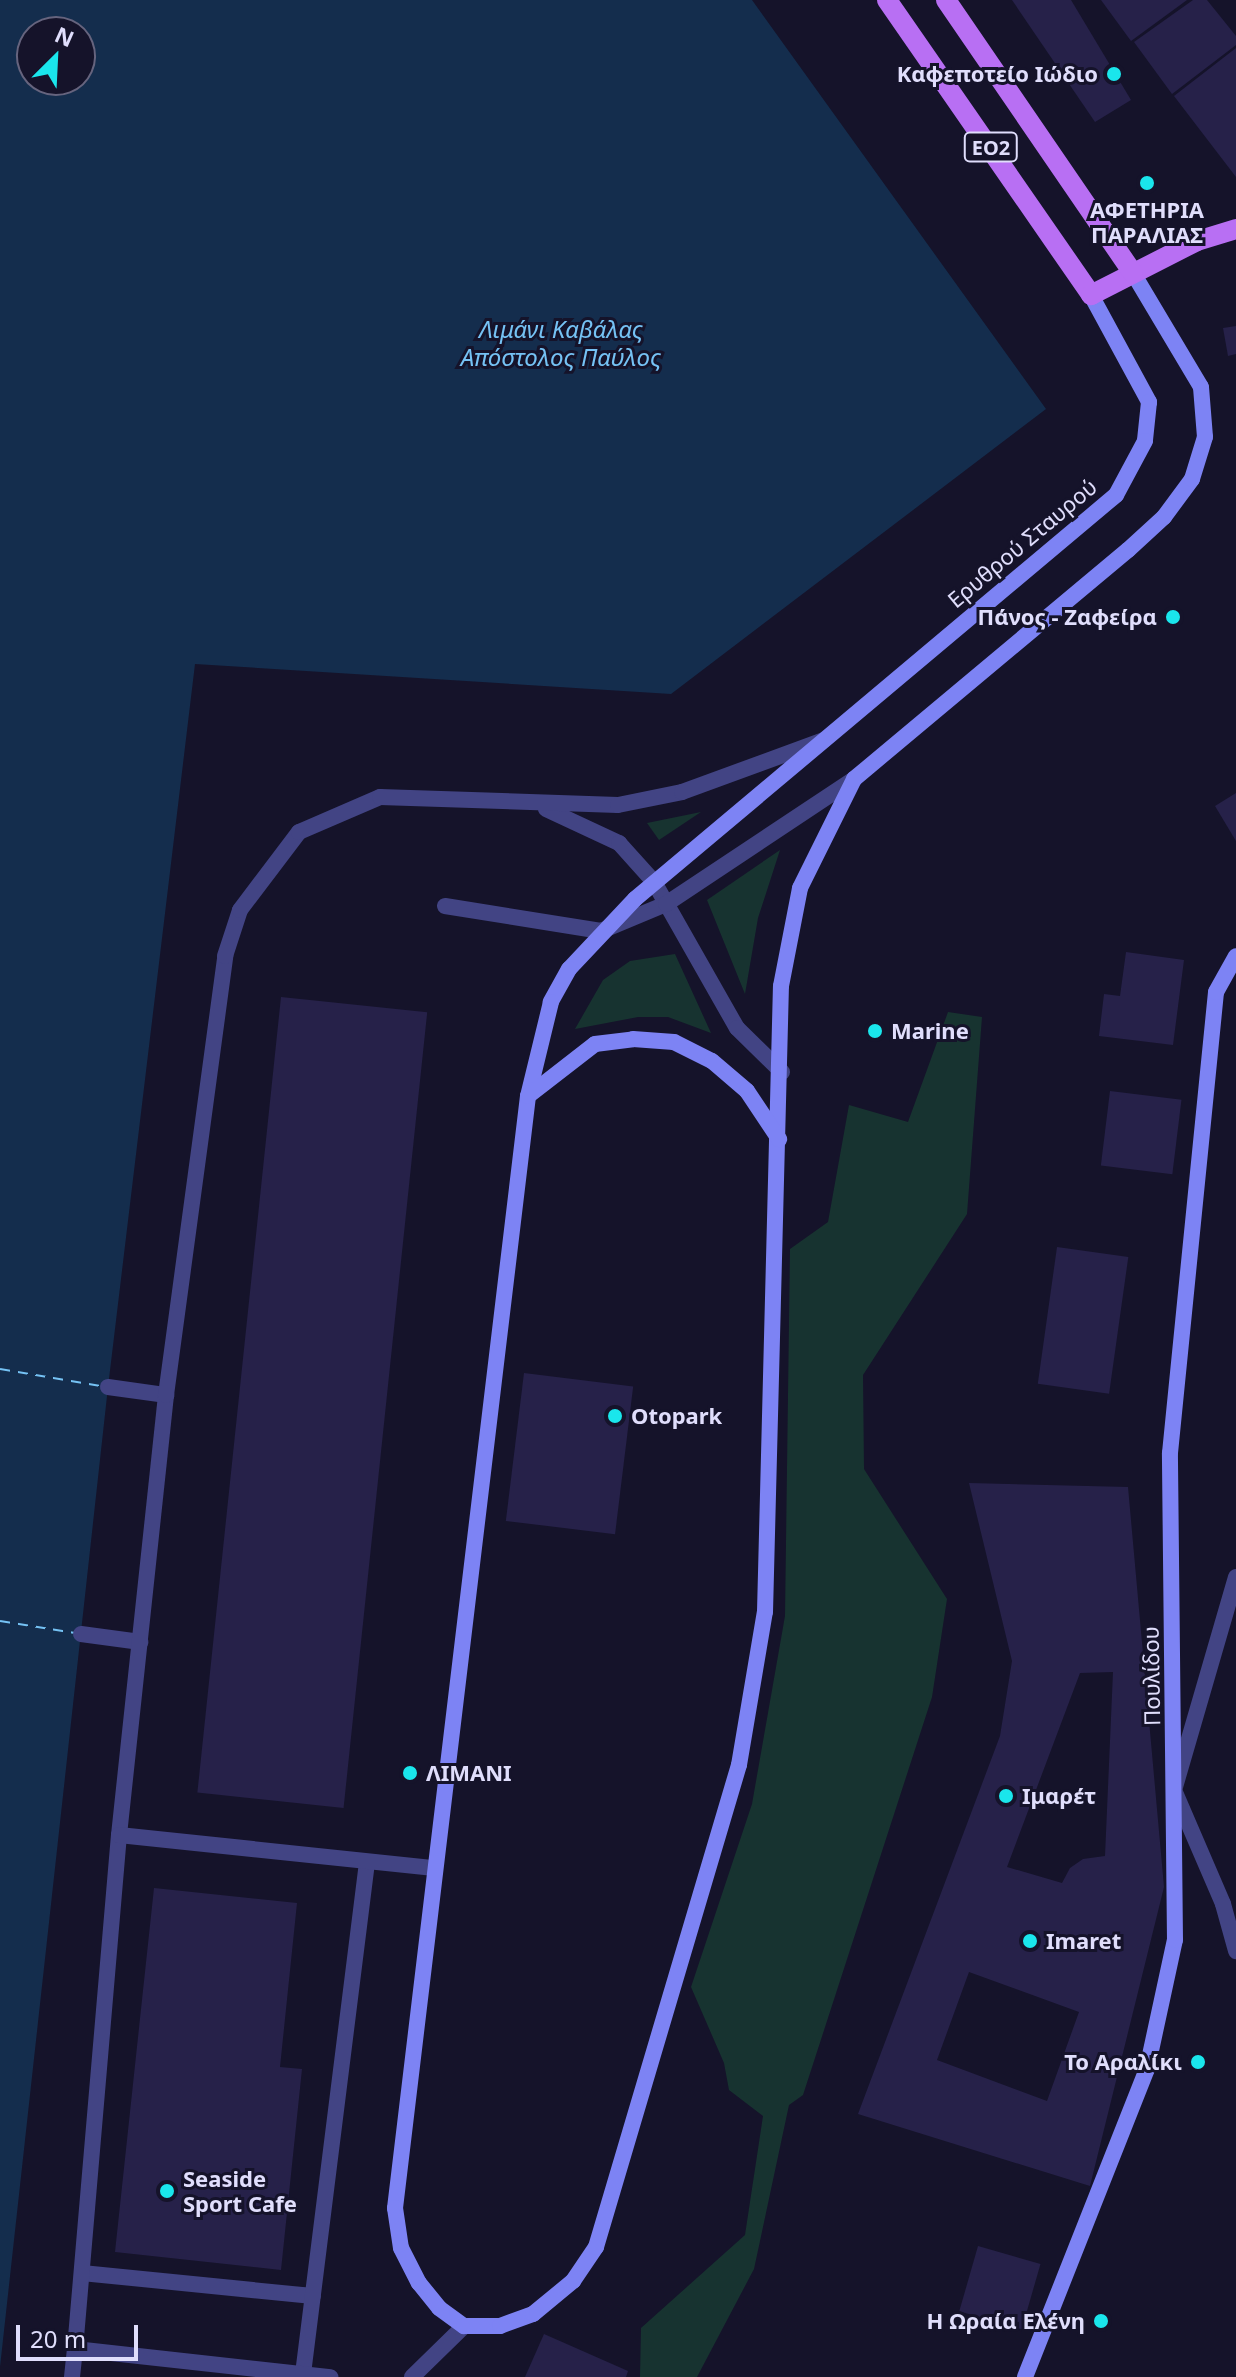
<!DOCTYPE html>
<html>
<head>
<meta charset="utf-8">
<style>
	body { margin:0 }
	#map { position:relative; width:1236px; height:2377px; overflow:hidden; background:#15132a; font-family:"Noto Sans",sans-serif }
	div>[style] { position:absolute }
	.green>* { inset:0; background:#173330 }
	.water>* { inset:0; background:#142d4d }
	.ferry>* { height:2px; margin-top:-1px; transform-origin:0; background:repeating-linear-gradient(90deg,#75c2f4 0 10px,transparent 0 18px) }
	.building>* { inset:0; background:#262149; transform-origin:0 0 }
	.lane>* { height:16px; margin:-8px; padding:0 8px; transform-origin:8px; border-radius:8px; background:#424484 }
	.street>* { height:16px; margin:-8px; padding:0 8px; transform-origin:8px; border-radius:8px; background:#424484 }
	.secondary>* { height:16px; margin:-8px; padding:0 8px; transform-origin:8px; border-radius:8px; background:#7d83f4 }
	.primary>* { height:20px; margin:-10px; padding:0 10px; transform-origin:10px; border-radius:10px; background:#b86ff3 }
	.dots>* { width:22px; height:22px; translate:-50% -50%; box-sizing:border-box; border:4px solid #15132a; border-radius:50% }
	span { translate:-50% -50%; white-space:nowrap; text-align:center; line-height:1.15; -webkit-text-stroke:6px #15132a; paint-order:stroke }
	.shield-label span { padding:2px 6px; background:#15132a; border:2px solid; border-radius:6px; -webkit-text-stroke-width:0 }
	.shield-label { font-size:20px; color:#e0defc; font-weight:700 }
	.poi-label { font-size:22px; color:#e0defc; font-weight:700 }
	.right { translate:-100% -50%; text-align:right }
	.left { translate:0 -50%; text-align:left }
	.street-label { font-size:22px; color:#e0defc }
	.water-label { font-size:24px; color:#75c2f4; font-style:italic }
	.north { position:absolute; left:16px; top:16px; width:80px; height:80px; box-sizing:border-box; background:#15132a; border:2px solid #66647e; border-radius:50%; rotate:24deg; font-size:22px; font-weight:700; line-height:32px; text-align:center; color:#e0defc }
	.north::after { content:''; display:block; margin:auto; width:28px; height:36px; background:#1ae6ec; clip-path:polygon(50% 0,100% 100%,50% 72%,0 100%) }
	.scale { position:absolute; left:16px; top:2325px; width:122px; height:36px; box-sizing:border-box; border:4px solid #e0defc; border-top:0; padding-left:10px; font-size:24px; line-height:28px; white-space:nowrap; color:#e0defc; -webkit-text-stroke:6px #15132a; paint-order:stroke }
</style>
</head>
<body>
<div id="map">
	<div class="green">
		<div style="clip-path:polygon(701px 812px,659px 840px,647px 823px)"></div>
		<div style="clip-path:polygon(780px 850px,758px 918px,745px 994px,707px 900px)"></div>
		<div style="clip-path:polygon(675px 954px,711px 1033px,668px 1017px,638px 1017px,575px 1029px,603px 980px,630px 961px)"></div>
		<div style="clip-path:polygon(948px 1012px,982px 1017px,967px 1214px,863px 1375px,864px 1469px,947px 1599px,932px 1697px,803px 2095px,789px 2105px,754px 2269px,697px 2377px,640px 2377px,641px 2328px,745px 2235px,763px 2116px,729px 2090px,724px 2063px,691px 1987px,752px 1804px,785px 1616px,790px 1249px,828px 1222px,849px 1105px,908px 1122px)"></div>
	</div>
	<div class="water">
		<div style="clip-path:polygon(evenodd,0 0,752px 0,1046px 409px,671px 694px,195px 664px,108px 1387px,0 2367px,0 0,32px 32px,80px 32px,80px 80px,32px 80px,32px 32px)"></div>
	</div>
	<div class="ferry">
		<div style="left:0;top:1369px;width:102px;rotate:9.6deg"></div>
		<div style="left:0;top:1621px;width:76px;rotate:9.1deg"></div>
	</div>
	<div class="building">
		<div style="clip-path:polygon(1012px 0,1071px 0,1131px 100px,1095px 122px)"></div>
		<div style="clip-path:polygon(1101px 0,1187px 0,1131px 41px)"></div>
		<div style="clip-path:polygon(1193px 0,1207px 0,1236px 36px,1236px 45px,1172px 94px,1134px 42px)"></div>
		<div style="clip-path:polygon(1236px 48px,1236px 177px,1174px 96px)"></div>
		<div style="clip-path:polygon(1236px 326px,1236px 354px,1228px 356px,1223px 328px)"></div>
		<div style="clip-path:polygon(1236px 793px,1236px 841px,1215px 806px)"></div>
		<div style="clip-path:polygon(1126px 952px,1184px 960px,1173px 1045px,1099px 1036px,1104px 994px,1120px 996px)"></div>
		<div style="left:281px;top:997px;width:147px;height:800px;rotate:6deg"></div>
		<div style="left:1110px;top:1091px;width:72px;height:75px;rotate:7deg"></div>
		<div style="left:1057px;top:1247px;width:72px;height:138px;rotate:8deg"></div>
		<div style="left:524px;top:1373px;width:110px;height:149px;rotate:7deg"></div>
		<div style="clip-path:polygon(evenodd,969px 1483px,1128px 1487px,1164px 1887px,1090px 2186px,858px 2114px,1000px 1736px,1012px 1661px,969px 1483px,1113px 1672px,1105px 1856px,1083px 1859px,1070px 1868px,1062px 1883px,1007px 1867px,1080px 1673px,1113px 1672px,969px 1483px,969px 1972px,1079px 2012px,1047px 2101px,937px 2060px,969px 1972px)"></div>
		<div style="clip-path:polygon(154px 1888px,297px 1903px,280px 2067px,302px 2069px,281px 2270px,115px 2252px)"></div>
		<div style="left:978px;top:2246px;width:65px;height:68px;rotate:16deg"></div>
		<div style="clip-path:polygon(544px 2334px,628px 2371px,626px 2377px,525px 2377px)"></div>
	</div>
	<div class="lane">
		<div style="left:546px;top:809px;width:81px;rotate:25deg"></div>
		<div style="left:619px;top:843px;width:52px;rotate:48.1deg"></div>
		<div style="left:654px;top:882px;width:168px;rotate:60.4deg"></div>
		<div style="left:737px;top:1028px;width:63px;rotate:44.4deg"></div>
		<div style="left:445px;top:906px;width:158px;rotate:9.1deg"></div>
		<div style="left:601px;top:931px;width:70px;rotate:-22.6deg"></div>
		<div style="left:666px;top:904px;width:226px;rotate:-33.6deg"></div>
		<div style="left:108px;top:1387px;width:59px;rotate:7.9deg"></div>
		<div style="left:81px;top:1634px;width:60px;rotate:7.7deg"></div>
		<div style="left:82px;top:2273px;width:232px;rotate:5.7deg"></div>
		<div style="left:75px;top:2349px;width:516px;rotate:-85.11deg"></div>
		<div style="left:119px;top:1835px;width:443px;rotate:-83.9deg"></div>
		<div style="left:166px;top:1395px;width:443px;rotate:-82.3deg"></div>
		<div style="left:225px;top:956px;width:48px;rotate:-71.9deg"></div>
		<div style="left:240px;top:910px;width:98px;rotate:-52.9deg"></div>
		<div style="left:299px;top:832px;width:88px;rotate:-23.4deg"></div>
		<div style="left:380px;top:797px;width:238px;rotate:1.9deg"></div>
		<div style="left:618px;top:805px;width:65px;rotate:-11.5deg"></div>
		<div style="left:682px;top:792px;width:151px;rotate:-20.1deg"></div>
		<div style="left:303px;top:2374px;width:516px;rotate:-82.87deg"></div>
	</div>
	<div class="street">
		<div style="left:1236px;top:1577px;width:222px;rotate:106.2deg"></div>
		<div style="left:1174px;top:1790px;width:124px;rotate:66.7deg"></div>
		<div style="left:1223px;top:1904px;width:49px;rotate:74.5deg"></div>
		<div style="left:119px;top:1835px;width:317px;rotate:6deg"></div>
		<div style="left:72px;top:2377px;width:28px;rotate:-84deg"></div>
		<div style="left:75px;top:2349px;width:257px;rotate:6.3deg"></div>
		<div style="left:412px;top:2377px;width:73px;rotate:-44.4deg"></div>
	</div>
	<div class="secondary">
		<div style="left:1091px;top:295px;width:122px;rotate:61.5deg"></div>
		<div style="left:1149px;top:402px;width:39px;rotate:96deg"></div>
		<div style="left:1145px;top:441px;width:61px;rotate:118.2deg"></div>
		<div style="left:1116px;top:495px;width:628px;rotate:139.97deg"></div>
		<div style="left:635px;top:899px;width:96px;rotate:133.3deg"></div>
		<div style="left:569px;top:969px;width:38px;rotate:119deg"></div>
		<div style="left:551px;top:1002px;width:97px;rotate:103.7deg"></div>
		<div style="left:528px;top:1096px;width:1120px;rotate:96.82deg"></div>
		<div style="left:395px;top:2208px;width:40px;rotate:81.5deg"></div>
		<div style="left:401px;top:2248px;width:39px;rotate:63deg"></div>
		<div style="left:419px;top:2283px;width:32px;rotate:51deg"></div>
		<div style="left:439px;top:2308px;width:31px;rotate:36deg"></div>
		<div style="left:464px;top:2326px;width:36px"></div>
		<div style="left:500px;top:2326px;width:35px;rotate:-20deg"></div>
		<div style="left:533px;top:2314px;width:52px;rotate:-39.5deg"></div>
		<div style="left:573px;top:2281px;width:41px;rotate:-55.9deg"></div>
		<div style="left:596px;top:2247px;width:503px;rotate:-73.48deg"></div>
		<div style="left:739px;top:1765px;width:155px;rotate:-80.4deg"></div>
		<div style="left:765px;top:1612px;width:626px;rotate:-88.54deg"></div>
		<div style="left:781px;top:986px;width:100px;rotate:-79deg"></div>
		<div style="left:800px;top:888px;width:122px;rotate:-63.6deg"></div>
		<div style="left:854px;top:779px;width:357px;rotate:-39.9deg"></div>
		<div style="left:1128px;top:550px;width:49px;rotate:-42.5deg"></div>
		<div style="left:1164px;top:517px;width:47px;rotate:-53.6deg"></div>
		<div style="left:1192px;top:479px;width:44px;rotate:-72.8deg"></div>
		<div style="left:1205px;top:437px;width:50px;rotate:-94.6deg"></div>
		<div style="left:1201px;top:387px;width:133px;rotate:-120.8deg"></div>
		<div style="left:528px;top:1096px;width:85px;rotate:-37.8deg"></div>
		<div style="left:595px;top:1044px;width:38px;rotate:-7deg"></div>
		<div style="left:633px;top:1039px;width:41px;rotate:4.2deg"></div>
		<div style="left:674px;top:1042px;width:42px;rotate:26.6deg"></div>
		<div style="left:712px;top:1061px;width:46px;rotate:40.6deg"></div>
		<div style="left:747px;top:1091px;width:58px;rotate:56.3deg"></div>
		<div style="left:1025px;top:2377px;width:331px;rotate:-68.4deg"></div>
		<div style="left:1147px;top:2069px;width:132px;rotate:-77.8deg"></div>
		<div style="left:1175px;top:1940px;width:487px;rotate:-90.6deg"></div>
		<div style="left:1170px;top:1453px;width:463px;rotate:-84.3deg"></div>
		<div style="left:1216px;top:992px;width:41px;rotate:-60.9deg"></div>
	</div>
	<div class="primary">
		<div style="left:887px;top:0;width:359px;rotate:55.3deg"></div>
		<div style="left:1091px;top:295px;width:119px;rotate:-27deg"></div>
		<div style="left:1197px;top:241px;width:41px;rotate:-17.1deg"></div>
		<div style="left:946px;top:0;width:331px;rotate:55.6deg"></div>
	</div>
	<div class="dots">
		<div style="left:1114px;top:74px;background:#1ae6ec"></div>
		<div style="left:1147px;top:183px;background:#1ae6ec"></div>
		<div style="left:1173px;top:617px;background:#1ae6ec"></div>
		<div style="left:875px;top:1031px;background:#1ae6ec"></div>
		<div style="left:615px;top:1416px;background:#1ae6ec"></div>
		<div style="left:410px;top:1773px;background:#1ae6ec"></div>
		<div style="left:1006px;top:1796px;background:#1ae6ec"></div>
		<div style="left:1030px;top:1941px;background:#1ae6ec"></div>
		<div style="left:1198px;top:2062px;background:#1ae6ec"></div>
		<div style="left:167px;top:2191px;background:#1ae6ec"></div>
		<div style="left:1101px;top:2321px;background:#1ae6ec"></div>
	</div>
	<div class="shield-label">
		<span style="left:991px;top:147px">ΕΟ2</span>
	</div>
	<div class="poi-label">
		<span class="right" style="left:1098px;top:74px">Καφεποτείο Ιώδιο</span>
		<span style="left:1147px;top:222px">ΑΦΕΤΗΡΙΑ<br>ΠΑΡΑΛΙΑΣ</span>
		<span class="right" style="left:1157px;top:617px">Πάνος - Ζαφείρα</span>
		<span class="left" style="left:891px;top:1031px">Marine</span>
		<span class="left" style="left:631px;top:1416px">Otopark</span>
		<span class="left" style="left:426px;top:1773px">ΛΙΜΑΝΙ</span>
		<span class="left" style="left:1022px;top:1796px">Ιμαρέτ</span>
		<span class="left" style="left:1046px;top:1941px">Imaret</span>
		<span class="right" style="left:1182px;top:2062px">Το Αραλίκι</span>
		<span class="left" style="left:183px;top:2191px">Seaside<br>Sport Cafe</span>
		<span class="right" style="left:1085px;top:2321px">Η Ωραία Ελένη</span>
	</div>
	<div class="street-label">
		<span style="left:1022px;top:543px;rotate:-40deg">Ερυθρού Σταυρού</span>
		<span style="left:1151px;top:1676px;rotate:-91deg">Πουλίδου</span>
	</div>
	<div class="water-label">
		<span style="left:561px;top:343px">Λιμάνι Καβάλας<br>Απόστολος Παύλος</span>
	</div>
	<div class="north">N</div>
	<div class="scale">20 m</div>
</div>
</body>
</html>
